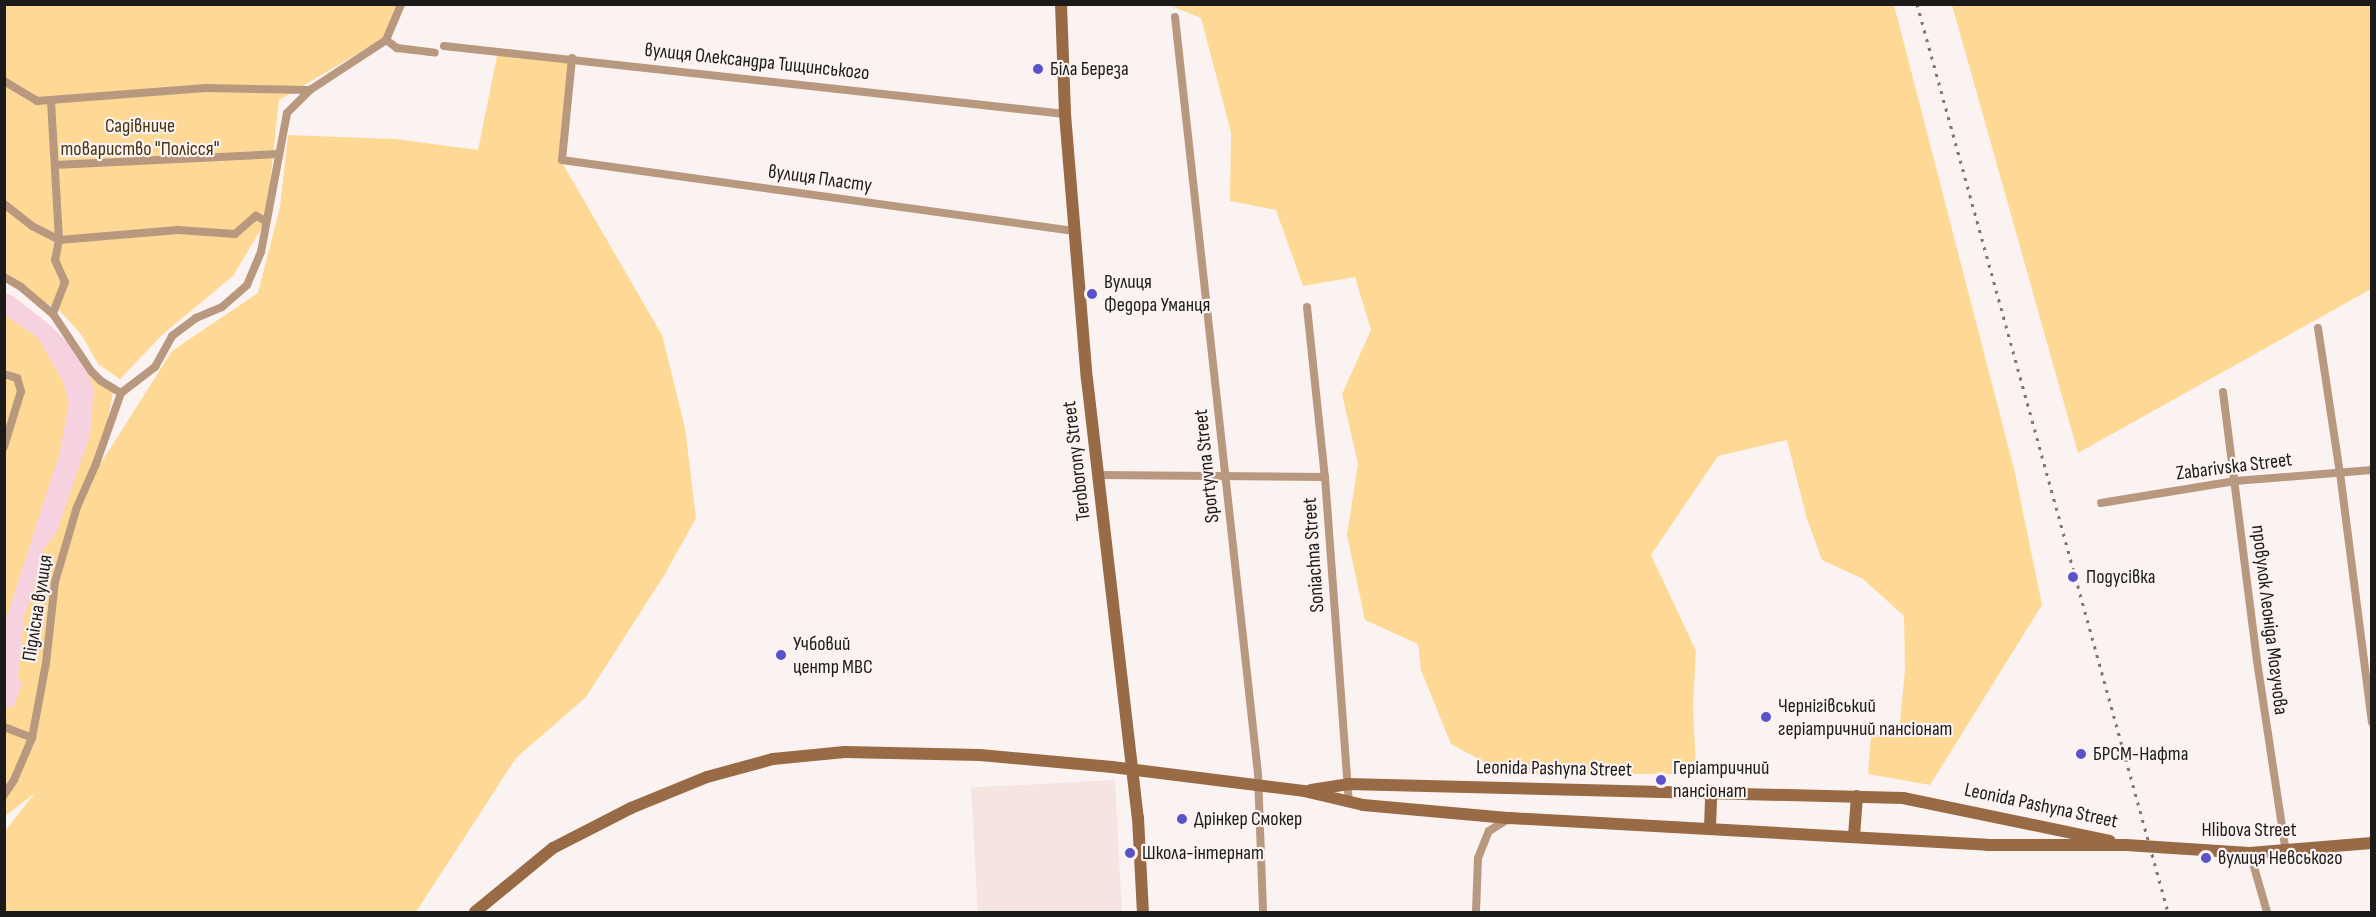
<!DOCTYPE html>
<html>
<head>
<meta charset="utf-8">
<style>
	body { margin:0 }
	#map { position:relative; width:2376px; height:917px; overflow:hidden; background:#fbf3f1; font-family:"Sofia Sans Condensed",sans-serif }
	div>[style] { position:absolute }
	.built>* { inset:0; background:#f5e4e0; transform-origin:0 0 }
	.green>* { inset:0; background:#fed995 }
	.water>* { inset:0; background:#f6d2e1 }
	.minor>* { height:8px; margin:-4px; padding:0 4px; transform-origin:4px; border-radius:4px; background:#b8987f }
	.secondary>* { height:12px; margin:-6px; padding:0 6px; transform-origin:6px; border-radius:6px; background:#986b46 }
	.rail>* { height:3px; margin-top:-1.5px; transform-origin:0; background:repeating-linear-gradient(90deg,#7c7776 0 3px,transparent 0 9px) }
	.dots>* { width:16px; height:16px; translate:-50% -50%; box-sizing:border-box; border:3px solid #fbf3f1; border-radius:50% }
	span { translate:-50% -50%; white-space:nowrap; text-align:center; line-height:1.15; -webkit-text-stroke:4.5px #fbf3f1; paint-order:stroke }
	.street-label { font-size:20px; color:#1d1a1a }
	.poi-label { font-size:20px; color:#1d1a1a }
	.left { translate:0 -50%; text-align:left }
	.park-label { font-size:20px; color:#483611 }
	.frame { position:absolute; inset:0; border:6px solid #1d1a1a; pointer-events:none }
</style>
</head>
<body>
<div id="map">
	<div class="built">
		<div style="left:1115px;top:780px;width:132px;height:144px;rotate:87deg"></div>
	</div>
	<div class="green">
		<div style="clip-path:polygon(4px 5px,397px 5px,384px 38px,279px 100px,266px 221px,233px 276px,163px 334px,120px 379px,98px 364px,81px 334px,59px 310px,5px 281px)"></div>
		<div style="clip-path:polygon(1169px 5px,1894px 5px,2015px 473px,2042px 605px,1930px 785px,1868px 774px,1871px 737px,1900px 722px,1905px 670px,1904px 616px,1863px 579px,1822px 560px,1807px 519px,1787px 440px,1718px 456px,1651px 555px,1696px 651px,1693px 705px,1696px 774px,1506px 774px,1451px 744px,1421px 670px,1418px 644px,1365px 620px,1347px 535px,1358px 464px,1342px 394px,1371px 330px,1355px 277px,1303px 286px,1276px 210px,1230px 201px,1231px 132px,1201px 18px)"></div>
		<div style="clip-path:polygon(1952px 5px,2371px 5px,2371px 289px,2078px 453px)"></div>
		<div style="clip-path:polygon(498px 51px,571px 60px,561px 161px,662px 335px,685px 428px,696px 518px,665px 574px,586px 697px,516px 758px,416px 912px,5px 912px,5px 831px,35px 793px,5px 816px,5px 313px,113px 392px,99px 466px,172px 351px,258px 293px,280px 207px,288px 135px,395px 139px,478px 150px)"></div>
	</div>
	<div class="water">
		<div style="clip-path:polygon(4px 293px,13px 296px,50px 325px,79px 354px,94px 389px,90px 435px,57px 531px,43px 550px,31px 599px,24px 616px,18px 677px,22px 684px,14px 707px,5px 707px,5px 622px,59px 455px,69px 404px,63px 382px,38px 338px,5px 315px)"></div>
	</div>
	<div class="minor">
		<div style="left:1175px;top:17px;width:762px;rotate:83.74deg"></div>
		<div style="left:1258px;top:774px;width:138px;rotate:87.9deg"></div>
		<div style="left:386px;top:40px;width:14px;rotate:36deg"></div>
		<div style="left:397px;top:48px;width:38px;rotate:7deg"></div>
		<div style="left:444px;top:46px;width:625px;rotate:6.25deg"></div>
		<div style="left:572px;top:58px;width:102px;rotate:95.6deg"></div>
		<div style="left:562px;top:160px;width:517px;rotate:7.89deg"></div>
		<div style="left:4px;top:81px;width:39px;rotate:31deg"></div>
		<div style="left:37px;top:101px;width:169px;rotate:-4.4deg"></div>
		<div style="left:205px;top:88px;width:105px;rotate:1.1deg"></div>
		<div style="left:51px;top:101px;width:139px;rotate:86.7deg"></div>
		<div style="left:59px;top:240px;width:119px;rotate:-4.8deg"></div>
		<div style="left:178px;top:230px;width:57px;rotate:4deg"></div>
		<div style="left:235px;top:234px;width:28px;rotate:-41deg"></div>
		<div style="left:256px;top:216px;width:11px;rotate:27deg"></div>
		<div style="left:55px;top:165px;width:224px;rotate:-2.8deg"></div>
		<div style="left:4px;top:204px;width:36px;rotate:38deg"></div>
		<div style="left:32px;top:226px;width:30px;rotate:27deg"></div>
		<div style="left:59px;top:240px;width:20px;rotate:101deg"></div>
		<div style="left:55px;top:260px;width:24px;rotate:66deg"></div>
		<div style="left:65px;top:282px;width:34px;rotate:111deg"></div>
		<div style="left:4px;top:277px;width:20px;rotate:30deg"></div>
		<div style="left:21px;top:287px;width:42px;rotate:40.2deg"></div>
		<div style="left:53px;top:314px;width:69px;rotate:56.3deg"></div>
		<div style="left:91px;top:371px;width:14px;rotate:45deg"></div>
		<div style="left:101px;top:381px;width:23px;rotate:31deg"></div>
		<div style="left:1307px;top:307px;width:171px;rotate:84deg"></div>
		<div style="left:1325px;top:477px;width:326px;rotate:85.8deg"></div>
		<div style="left:2318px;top:328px;width:147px;rotate:81.4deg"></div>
		<div style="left:2340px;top:473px;width:251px;rotate:82.7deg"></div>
		<div style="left:4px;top:374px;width:14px;rotate:17deg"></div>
		<div style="left:17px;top:378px;width:14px;rotate:73deg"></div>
		<div style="left:21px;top:391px;width:59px;rotate:106.9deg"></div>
		<div style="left:2223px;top:392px;width:271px;rotate:82.8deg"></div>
		<div style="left:2257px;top:661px;width:193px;rotate:81.4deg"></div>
		<div style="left:121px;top:393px;width:43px;rotate:-37.4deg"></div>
		<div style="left:155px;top:367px;width:35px;rotate:-61deg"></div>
		<div style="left:172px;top:336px;width:30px;rotate:-37deg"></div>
		<div style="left:196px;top:318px;width:28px;rotate:-23deg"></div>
		<div style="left:222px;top:307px;width:33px;rotate:-41deg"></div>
		<div style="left:247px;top:285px;width:36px;rotate:-67deg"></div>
		<div style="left:261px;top:252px;width:141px;rotate:-79.4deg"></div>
		<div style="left:287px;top:113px;width:33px;rotate:-45deg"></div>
		<div style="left:310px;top:90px;width:91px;rotate:-33.3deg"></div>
		<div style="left:386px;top:40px;width:39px;rotate:-67deg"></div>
		<div style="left:1098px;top:475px;width:227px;rotate:0.5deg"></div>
		<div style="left:2101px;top:503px;width:136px;rotate:-9.3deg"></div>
		<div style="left:2235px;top:481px;width:137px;rotate:-4.6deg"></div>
		<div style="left:4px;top:727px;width:30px;rotate:21deg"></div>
		<div style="left:4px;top:795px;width:18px;rotate:-56deg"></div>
		<div style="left:14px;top:780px;width:46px;rotate:-66.8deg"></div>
		<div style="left:32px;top:738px;width:76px;rotate:-79.4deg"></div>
		<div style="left:46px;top:663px;width:81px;rotate:-83.7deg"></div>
		<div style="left:55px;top:582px;width:78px;rotate:-73.7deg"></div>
		<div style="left:77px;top:507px;width:47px;rotate:-66.2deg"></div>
		<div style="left:96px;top:464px;width:75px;rotate:-70.6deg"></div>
		<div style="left:2250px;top:853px;width:61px;rotate:73.9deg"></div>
		<div style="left:1476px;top:912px;width:54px;rotate:-87.9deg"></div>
		<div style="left:1478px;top:858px;width:29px;rotate:-68deg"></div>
		<div style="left:1489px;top:831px;width:25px;rotate:-32deg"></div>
	</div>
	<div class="secondary">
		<div style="left:1061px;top:4px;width:110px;rotate:87.9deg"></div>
		<div style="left:1065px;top:114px;width:266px;rotate:85.3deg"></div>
		<div style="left:1087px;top:379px;width:442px;rotate:83.4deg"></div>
		<div style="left:1138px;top:818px;width:94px;rotate:87deg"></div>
		<div style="left:1311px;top:790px;width:36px;rotate:-9deg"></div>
		<div style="left:1347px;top:784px;width:556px;rotate:1.44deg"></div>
		<div style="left:1903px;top:798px;width:211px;rotate:11.7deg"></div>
		<div style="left:1710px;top:828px;width:37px;rotate:-88deg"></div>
		<div style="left:1854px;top:836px;width:40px;rotate:-85.7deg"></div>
		<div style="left:475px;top:912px;width:101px;rotate:-39.4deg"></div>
		<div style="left:553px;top:848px;width:88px;rotate:-27.1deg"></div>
		<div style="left:631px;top:808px;width:82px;rotate:-22.2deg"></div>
		<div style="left:707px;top:777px;width:68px;rotate:-15.3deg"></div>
		<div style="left:773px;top:759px;width:72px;rotate:-5.6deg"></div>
		<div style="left:845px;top:752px;width:135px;rotate:1.3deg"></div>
		<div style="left:980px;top:755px;width:133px;rotate:5.2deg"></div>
		<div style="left:1112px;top:767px;width:193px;rotate:7.1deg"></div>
		<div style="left:1304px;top:791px;width:61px;rotate:13.3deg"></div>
		<div style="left:1363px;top:805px;width:148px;rotate:5.1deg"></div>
		<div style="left:1510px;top:818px;width:478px;rotate:3.2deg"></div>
		<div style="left:1987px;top:845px;width:139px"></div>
		<div style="left:2126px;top:845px;width:124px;rotate:3.7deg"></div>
		<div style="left:2250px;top:853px;width:122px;rotate:-4.7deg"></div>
	</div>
	<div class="rail">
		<div style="left:1917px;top:4px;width:942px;rotate:74.55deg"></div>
	</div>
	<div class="dots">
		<div style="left:1038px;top:69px;background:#5a52ca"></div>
		<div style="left:1092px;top:294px;background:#5a52ca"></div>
		<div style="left:2073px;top:577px;background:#5a52ca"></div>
		<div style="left:781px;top:655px;background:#5a52ca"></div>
		<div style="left:1766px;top:717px;background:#5a52ca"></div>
		<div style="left:2081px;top:754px;background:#5a52ca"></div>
		<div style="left:1661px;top:780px;background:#5a52ca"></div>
		<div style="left:1182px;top:819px;background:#5a52ca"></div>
		<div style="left:1130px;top:853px;background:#5a52ca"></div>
		<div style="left:2206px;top:858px;background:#5a52ca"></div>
	</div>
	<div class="street-label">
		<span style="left:757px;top:62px;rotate:6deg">вулиця Олександра Тищинського</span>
		<span style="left:820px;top:179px;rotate:8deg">вулиця Пласту</span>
		<span style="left:1077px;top:461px;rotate:-97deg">Teroborony Street</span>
		<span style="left:1207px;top:466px;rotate:-96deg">Sportyvna Street</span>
		<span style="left:2234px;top:467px;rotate:-7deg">Zabarivska Street</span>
		<span style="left:1314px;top:555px;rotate:-94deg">Soniachna Street</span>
		<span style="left:38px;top:608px;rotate:-81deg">Підлісна вулиця</span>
		<span style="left:2269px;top:620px;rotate:83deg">провулок Леоніда Могучова</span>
		<span style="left:1554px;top:769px;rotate:1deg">Leonida Pashyna Street</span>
		<span style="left:2041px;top:806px;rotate:12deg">Leonida Pashyna Street</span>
		<span style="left:2249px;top:830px">Hlibova Street</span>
	</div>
	<div class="poi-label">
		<span class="left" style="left:1050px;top:69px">Біла Береза</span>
		<span class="left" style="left:1104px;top:294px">Вулиця<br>Федора Уманця</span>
		<span class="left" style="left:2086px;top:577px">Подусівка</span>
		<span class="left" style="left:793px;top:656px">Учбовий<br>центр МВС</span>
		<span class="left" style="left:1778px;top:718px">Чернігівський<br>геріатричний пансіонат</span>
		<span class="left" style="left:2093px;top:754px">БРСМ-Нафта</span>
		<span class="left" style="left:1673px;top:780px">Геріатричний<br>пансіонат</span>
		<span class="left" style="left:1194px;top:819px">Дрінкер Смокер</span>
		<span class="left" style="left:1142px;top:853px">Школа-інтернат</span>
		<span class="left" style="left:2218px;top:858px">вулиця Невського</span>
	</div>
	<div class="park-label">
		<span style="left:140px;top:138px">Садівниче<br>товариство "Полісся"</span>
	</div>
	<div class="frame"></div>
</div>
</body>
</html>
